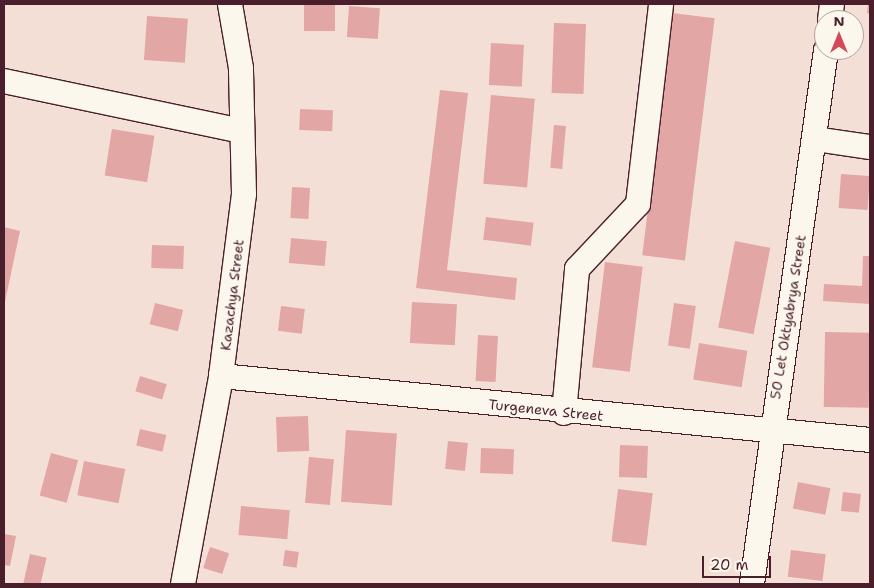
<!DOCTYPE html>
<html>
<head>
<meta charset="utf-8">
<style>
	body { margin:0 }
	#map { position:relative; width:874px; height:588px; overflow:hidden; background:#f4dfd7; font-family:"Shantell Sans",sans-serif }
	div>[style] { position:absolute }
	.building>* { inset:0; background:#e2a7a5; transform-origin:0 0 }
	.roads { filter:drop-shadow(1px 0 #4a1f2b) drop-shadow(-1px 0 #4a1f2b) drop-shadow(0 1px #4a1f2b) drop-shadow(0 -1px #4a1f2b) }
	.minor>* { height:24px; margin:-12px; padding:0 12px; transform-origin:12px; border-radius:12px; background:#fbf7ec }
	span { translate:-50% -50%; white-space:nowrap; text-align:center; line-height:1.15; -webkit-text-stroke:4px #fbf7ec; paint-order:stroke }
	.street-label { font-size:14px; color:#4a1f2b }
	.frame { position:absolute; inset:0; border:5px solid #4a1f2b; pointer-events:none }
	.north { position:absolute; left:814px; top:10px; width:50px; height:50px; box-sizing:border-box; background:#fbf7ec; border:1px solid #b4a19f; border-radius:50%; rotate:0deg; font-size:14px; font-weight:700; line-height:20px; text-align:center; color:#4a1f2b }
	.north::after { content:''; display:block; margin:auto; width:18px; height:22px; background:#d1495b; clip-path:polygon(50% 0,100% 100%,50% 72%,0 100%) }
	.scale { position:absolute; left:702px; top:556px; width:69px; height:22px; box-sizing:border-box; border:2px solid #4a1f2b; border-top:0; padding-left:6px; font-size:15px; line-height:18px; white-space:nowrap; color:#4a1f2b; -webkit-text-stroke:4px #fbf7ec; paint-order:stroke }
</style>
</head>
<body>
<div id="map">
	<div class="building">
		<div style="left:304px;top:4px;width:31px;height:27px"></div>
		<div style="clip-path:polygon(868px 4px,870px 4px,870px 14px,867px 13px)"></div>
		<div style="left:349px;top:6px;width:31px;height:31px;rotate:4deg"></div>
		<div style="left:672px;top:13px;width:43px;height:244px;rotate:7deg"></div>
		<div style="left:147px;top:16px;width:41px;height:44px;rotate:4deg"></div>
		<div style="left:554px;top:23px;width:32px;height:70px;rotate:2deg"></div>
		<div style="left:491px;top:43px;width:33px;height:42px;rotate:3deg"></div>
		<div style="clip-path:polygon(440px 90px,468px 93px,447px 270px,517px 278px,515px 300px,416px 288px)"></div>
		<div style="left:491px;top:95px;width:44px;height:89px;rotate:5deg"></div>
		<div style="left:300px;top:109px;width:33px;height:21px;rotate:2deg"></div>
		<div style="left:554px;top:125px;width:12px;height:43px;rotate:5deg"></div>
		<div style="left:112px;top:129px;width:43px;height:47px;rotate:9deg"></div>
		<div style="left:841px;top:174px;width:29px;height:34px;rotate:4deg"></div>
		<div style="left:292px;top:187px;width:18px;height:31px;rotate:3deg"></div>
		<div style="left:486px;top:217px;width:48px;height:23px;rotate:7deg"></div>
		<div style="clip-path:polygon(4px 227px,20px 231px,5px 302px,4px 302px)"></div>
		<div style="left:291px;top:238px;width:36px;height:25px;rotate:5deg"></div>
		<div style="left:735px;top:241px;width:36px;height:88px;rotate:11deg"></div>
		<div style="left:152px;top:245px;width:32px;height:23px;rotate:2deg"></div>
		<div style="clip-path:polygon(863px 256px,870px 256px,870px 304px,823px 301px,824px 284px,862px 286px)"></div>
		<div style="left:605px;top:262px;width:38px;height:106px;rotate:7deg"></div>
		<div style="left:412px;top:302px;width:45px;height:41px;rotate:3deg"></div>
		<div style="left:155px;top:303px;width:29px;height:22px;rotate:14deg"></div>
		<div style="left:674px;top:303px;width:22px;height:43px;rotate:8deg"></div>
		<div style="left:281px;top:306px;width:24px;height:25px;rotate:7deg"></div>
		<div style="left:825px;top:332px;width:45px;height:75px;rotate:1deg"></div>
		<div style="left:478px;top:335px;width:20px;height:46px;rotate:3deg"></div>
		<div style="left:699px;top:343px;width:49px;height:37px;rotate:9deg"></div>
		<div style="left:140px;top:376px;width:28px;height:16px;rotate:17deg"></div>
		<div style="left:308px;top:416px;width:35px;height:32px;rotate:88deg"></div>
		<div style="left:140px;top:429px;width:27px;height:17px;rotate:13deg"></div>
		<div style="left:346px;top:430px;width:51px;height:72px;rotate:4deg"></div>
		<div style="left:448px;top:441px;width:20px;height:28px;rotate:6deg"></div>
		<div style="left:620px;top:445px;width:28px;height:32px;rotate:2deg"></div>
		<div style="left:481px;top:448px;width:33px;height:25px;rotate:2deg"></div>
		<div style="left:51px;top:453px;width:28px;height:44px;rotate:15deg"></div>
		<div style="left:309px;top:457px;width:25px;height:46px;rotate:5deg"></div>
		<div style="left:84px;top:461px;width:42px;height:35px;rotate:11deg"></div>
		<div style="left:798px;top:482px;width:33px;height:27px;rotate:11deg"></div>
		<div style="left:618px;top:489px;width:35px;height:53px;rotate:7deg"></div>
		<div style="left:843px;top:492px;width:18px;height:19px;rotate:6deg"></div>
		<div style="left:241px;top:506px;width:49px;height:29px;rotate:5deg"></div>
		<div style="clip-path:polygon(4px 534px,16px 536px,10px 566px,4px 565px)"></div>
		<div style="left:210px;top:547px;width:20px;height:22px;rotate:18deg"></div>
		<div style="left:285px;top:550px;width:14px;height:16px;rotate:8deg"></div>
		<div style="left:791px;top:550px;width:35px;height:27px;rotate:7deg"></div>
		<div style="left:30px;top:554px;width:17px;height:31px;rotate:13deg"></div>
	</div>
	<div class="roads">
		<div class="minor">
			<div style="left:830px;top:20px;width:16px;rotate:-83deg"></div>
			<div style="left:4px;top:81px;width:243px;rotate:11.9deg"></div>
			<div style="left:815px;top:139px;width:56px;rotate:8.3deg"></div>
			<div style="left:221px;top:376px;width:652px;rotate:5.63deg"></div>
			<div style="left:564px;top:413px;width:145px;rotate:-84.8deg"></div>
			<div style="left:577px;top:269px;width:89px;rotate:-46.8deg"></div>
			<div style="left:638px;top:204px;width:201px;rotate:-83.4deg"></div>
			<div style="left:183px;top:584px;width:211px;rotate:-79.6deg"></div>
			<div style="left:221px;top:376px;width:183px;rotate:-82.8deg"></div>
			<div style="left:244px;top:194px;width:126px;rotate:-91.4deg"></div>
			<div style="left:241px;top:68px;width:65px;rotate:-99.8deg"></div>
			<div style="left:752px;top:584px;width:539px;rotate:-82.11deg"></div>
		</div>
	</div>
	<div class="street-label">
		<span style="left:232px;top:295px;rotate:-83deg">Kazachya Street</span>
		<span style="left:788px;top:317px;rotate:-81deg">50 Let Oktyabrya Street</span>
		<span style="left:546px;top:410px;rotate:6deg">Turgeneva Street</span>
	</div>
	<div class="frame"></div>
	<div class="north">N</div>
	<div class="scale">20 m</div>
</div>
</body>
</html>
